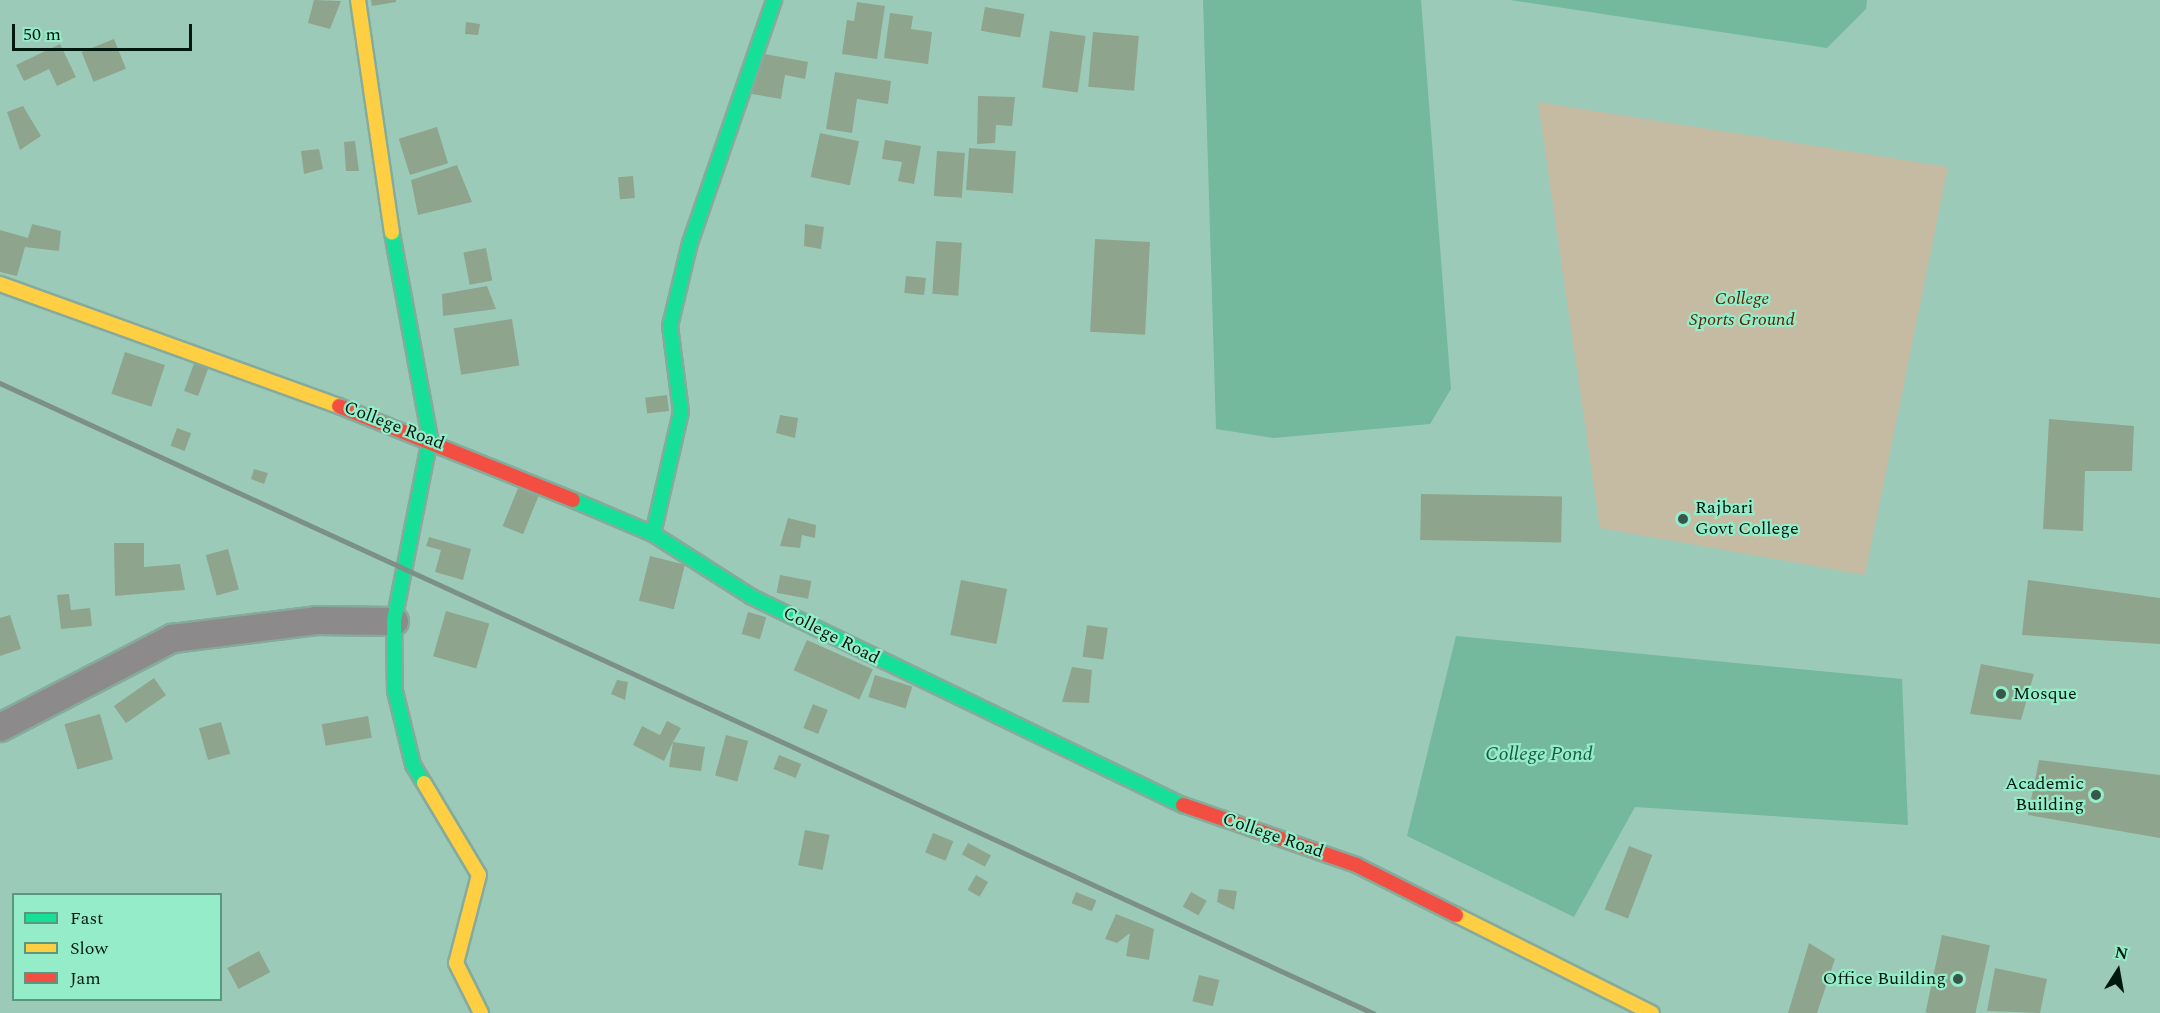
<!DOCTYPE html>
<html>
<head>
<meta charset="utf-8">
<style>
	body { margin:0 }
	#map { position:relative; width:2160px; height:1013px; overflow:hidden; background:#9bcbb8; font-family:Spectral,serif }
	div>[style] { position:absolute }
	.green>* { inset:0; background:#c5baa2 }
	.water>* { inset:0; background:#74b89d }
	.building>* { inset:0; background:#8fa48d; transform-origin:0 0 }
	.roads { filter:drop-shadow(2px 0 #86aa9c) drop-shadow(-2px 0 #86aa9c) drop-shadow(0 2px #86aa9c) drop-shadow(0 -2px #86aa9c) }
	.street>* { height:27px; margin:-13.5px; padding:0 13.5px; transform-origin:13.5px; border-radius:13.5px; background:#8c8a8b }
	.fast>* { height:14px; margin:-7px; padding:0 7px; transform-origin:7px; border-radius:7px; background:#16e098 }
	.slow>* { height:14px; margin:-7px; padding:0 7px; transform-origin:7px; border-radius:7px; background:#ffcf43 }
	.jam>* { height:14px; margin:-7px; padding:0 7px; transform-origin:7px; border-radius:7px; background:#f24e42 }
	.rail>* { height:4.5px; margin:-2.25px; padding:0 2.25px; transform-origin:2.25px; border-radius:2.25px; background:#7c8f88 }
	.dots>* { width:16px; height:16px; translate:-50% -50%; box-sizing:border-box; border:3px solid #94ecc9; border-radius:50% }
	span { translate:-50% -50%; white-space:nowrap; text-align:center; line-height:1.15; -webkit-text-stroke:4.5px #94ecc9; paint-order:stroke }
	.park-label { font-size:18px; color:#5f2500; font-style:italic }
	.street-label { font-size:18px; color:#00180e }
	.poi-label { font-size:18px; color:#00180e }
	.left { translate:0 -50%; text-align:left }
	.right { translate:-100% -50%; text-align:right }
	.water-label { font-size:20px; color:#1c5944; font-style:italic }
	.legend { position:absolute; left:12px; top:893px; width:210px; height:108px; box-sizing:border-box; background:#94ecc9; border:2px solid #59977e; margin:0; padding:8px 10px; list-style:none; font-size:18px; color:#00180e }
	.legend li { display:flex; align-items:center; gap:12px; height:30px }
	.legend b { width:30px; border:2px solid #59977e }
	.north { position:absolute; left:2088px; top:941px; width:60px; height:60px; -webkit-text-stroke:4px #94ecc9; paint-order:stroke; rotate:11deg; font-size:16px; font-weight:700; line-height:24px; text-align:center; color:#00180e }
	.north::after { content:''; display:block; margin:auto; width:21px; height:27px; background:#00180e; clip-path:polygon(50% 0,100% 100%,50% 72%,0 100%) }
	.scale { position:absolute; left:12px; top:24px; width:180px; height:27px; box-sizing:border-box; border:3px solid #00180e; border-top:0; padding-left:8px; font-size:18px; line-height:21px; white-space:nowrap; color:#00180e; -webkit-text-stroke:4px #94ecc9; paint-order:stroke }
</style>
</head>
<body>
<div id="map">
	<div class="green">
		<div style="clip-path:polygon(1538px 102px,1948px 167px,1865px 575px,1600px 528px)"></div>
	</div>
	<div class="water">
		<div style="clip-path:polygon(1203px 0,1421px 0,1451px 389px,1430px 424px,1274px 438px,1216px 429px)"></div>
		<div style="clip-path:polygon(1510px 0,1867px 0,1866px 9px,1827px 48px)"></div>
		<div style="clip-path:polygon(1456px 636px,1902px 679px,1908px 825px,1635px 807px,1574px 917px,1407px 836px)"></div>
	</div>
	<div class="building">
		<div style="clip-path:polygon(314px 0,341px 1px,330px 29px,308px 23px)"></div>
		<div style="clip-path:polygon(371px 0,396px 0,396px 2px,372px 6px)"></div>
		<div style="clip-path:polygon(857px 2px,885px 6px,877px 59px,842px 54px,847px 20px,854px 21px)"></div>
		<div style="left:985px;top:7px;width:40px;height:24px;rotate:10deg"></div>
		<div style="clip-path:polygon(890px 13px,913px 16px,911px 29px,932px 32px,928px 64px,884px 58px)"></div>
		<div style="clip-path:polygon(466px 22px,480px 24px,478px 35px,465px 34px)"></div>
		<div style="left:1050px;top:31px;width:36px;height:57px;rotate:8deg"></div>
		<div style="left:1093px;top:32px;width:46px;height:55px;rotate:5deg"></div>
		<div style="left:114px;top:39px;width:32px;height:35px;rotate:68deg"></div>
		<div style="clip-path:polygon(60px 44px,76px 77px,57px 86px,49px 69px,24px 81px,16px 65px)"></div>
		<div style="clip-path:polygon(759px 53px,808px 62px,805px 79px,785px 75px,781px 99px,752px 94px)"></div>
		<div style="clip-path:polygon(835px 72px,891px 81px,888px 104px,857px 99px,852px 133px,826px 129px)"></div>
		<div style="clip-path:polygon(978px 96px,1015px 97px,1012px 126px,996px 125px,995px 143px,977px 144px)"></div>
		<div style="clip-path:polygon(23px 106px,41px 136px,20px 150px,7px 112px)"></div>
		<div style="left:437px;top:127px;width:38px;height:40px;rotate:73deg"></div>
		<div style="left:820px;top:133px;width:40px;height:45px;rotate:12deg"></div>
		<div style="clip-path:polygon(885px 140px,921px 146px,914px 184px,898px 181px,902px 162px,882px 159px)"></div>
		<div style="clip-path:polygon(355px 141px,359px 171px,346px 171px,344px 142px)"></div>
		<div style="left:969px;top:148px;width:47px;height:42px;rotate:4deg"></div>
		<div style="clip-path:polygon(319px 149px,323px 169px,304px 174px,301px 151px)"></div>
		<div style="left:937px;top:151px;width:28px;height:45px;rotate:4deg"></div>
		<div style="clip-path:polygon(457px 165px,472px 202px,418px 215px,411px 180px)"></div>
		<div style="left:633px;top:176px;width:22px;height:15px;rotate:85deg"></div>
		<div style="clip-path:polygon(32px 224px,61px 231px,59px 251px,25px 247px,17px 276px,0 272px,0 230px,28px 238px)"></div>
		<div style="clip-path:polygon(805px 224px,824px 227px,821px 249px,804px 246px)"></div>
		<div style="left:1095px;top:239px;width:55px;height:93px;rotate:3deg"></div>
		<div style="left:936px;top:241px;width:26px;height:53px;rotate:4deg"></div>
		<div style="left:486px;top:248px;width:33px;height:23px;rotate:79deg"></div>
		<div style="left:906px;top:276px;width:20px;height:17px;rotate:6deg"></div>
		<div style="clip-path:polygon(487px 286px,496px 309px,443px 316px,442px 294px)"></div>
		<div style="left:512px;top:319px;width:47px;height:59px;rotate:81deg"></div>
		<div style="left:125px;top:352px;width:42px;height:44px;rotate:18deg"></div>
		<div style="left:196px;top:358px;width:15px;height:35px;rotate:20deg"></div>
		<div style="left:667px;top:395px;width:16px;height:22px;rotate:83deg"></div>
		<div style="clip-path:polygon(780px 415px,798px 418px,795px 438px,776px 433px)"></div>
		<div style="clip-path:polygon(2049px 419px,2134px 426px,2132px 471px,2085px 471px,2083px 531px,2043px 529px)"></div>
		<div style="left:177px;top:428px;width:15px;height:19px;rotate:20deg"></div>
		<div style="clip-path:polygon(254px 469px,268px 473px,264px 484px,251px 479px)"></div>
		<div style="left:518px;top:488px;width:22px;height:41px;rotate:22deg"></div>
		<div style="left:1421px;top:494px;width:141px;height:46px;rotate:1deg"></div>
		<div style="clip-path:polygon(788px 518px,816px 525px,815px 538px,802px 535px,800px 548px,780px 546px)"></div>
		<div style="clip-path:polygon(429px 537px,471px 549px,463px 580px,435px 572px,441px 550px,426px 546px)"></div>
		<div style="clip-path:polygon(114px 543px,144px 543px,144px 567px,180px 564px,185px 590px,115px 596px)"></div>
		<div style="left:228px;top:549px;width:42px;height:23px;rotate:75deg"></div>
		<div style="left:650px;top:556px;width:36px;height:46px;rotate:14deg"></div>
		<div style="left:780px;top:575px;width:32px;height:18px;rotate:11deg"></div>
		<div style="left:961px;top:580px;width:47px;height:56px;rotate:11deg"></div>
		<div style="clip-path:polygon(2028px 580px,2160px 598px,2160px 644px,2022px 635px)"></div>
		<div style="clip-path:polygon(69px 594px,71px 610px,90px 608px,92px 626px,61px 629px,57px 595px)"></div>
		<div style="left:446px;top:611px;width:45px;height:47px;rotate:16deg"></div>
		<div style="left:748px;top:612px;width:19px;height:23px;rotate:16deg"></div>
		<div style="clip-path:polygon(10px 615px,21px 649px,0 656px,0 618px)"></div>
		<div style="left:1087px;top:625px;width:21px;height:32px;rotate:8deg"></div>
		<div style="left:807px;top:640px;width:72px;height:33px;rotate:24deg"></div>
		<div style="clip-path:polygon(1981px 664px,2034px 674px,2021px 720px,1970px 714px)"></div>
		<div style="clip-path:polygon(1072px 667px,1092px 670px,1089px 703px,1062px 702px)"></div>
		<div style="left:875px;top:675px;width:39px;height:23px;rotate:17deg"></div>
		<div style="left:154px;top:678px;width:21px;height:49px;rotate:55deg"></div>
		<div style="clip-path:polygon(617px 680px,628px 682px,625px 700px,611px 694px)"></div>
		<div style="left:813px;top:704px;width:16px;height:26px;rotate:22deg"></div>
		<div style="left:100px;top:714px;width:47px;height:37px;rotate:74deg"></div>
		<div style="left:368px;top:716px;width:22px;height:47px;rotate:80deg"></div>
		<div style="clip-path:polygon(667px 721px,681px 728px,673px 742px,705px 747px,701px 771px,669px 767px,673px 742px,664px 761px,633px 745px,642px 726px,660px 735px)"></div>
		<div style="left:221px;top:722px;width:33px;height:23px;rotate:74deg"></div>
		<div style="left:726px;top:735px;width:23px;height:42px;rotate:15deg"></div>
		<div style="left:779px;top:755px;width:24px;height:15px;rotate:22deg"></div>
		<div style="clip-path:polygon(2039px 760px,2160px 775px,2160px 838px,2028px 815px)"></div>
		<div style="left:805px;top:830px;width:25px;height:36px;rotate:11deg"></div>
		<div style="left:933px;top:833px;width:22px;height:21px;rotate:22deg"></div>
		<div style="left:968px;top:843px;width:26px;height:13px;rotate:28deg"></div>
		<div style="left:1629px;top:846px;width:25px;height:68px;rotate:21deg"></div>
		<div style="left:976px;top:875px;width:14px;height:17px;rotate:30deg"></div>
		<div style="clip-path:polygon(1219px 889px,1237px 891px,1234px 910px,1217px 902px)"></div>
		<div style="left:1076px;top:892px;width:22px;height:12px;rotate:22deg"></div>
		<div style="left:1191px;top:892px;width:18px;height:17px;rotate:29deg"></div>
		<div style="clip-path:polygon(1116px 914px,1154px 929px,1149px 960px,1126px 956px,1130px 933px,1117px 943px,1105px 939px)"></div>
		<div style="left:1942px;top:935px;width:49px;height:79px;rotate:12deg"></div>
		<div style="clip-path:polygon(1809px 943px,1835px 959px,1817px 1013px,1788px 1013px)"></div>
		<div style="left:259px;top:951px;width:24px;height:36px;rotate:62deg"></div>
		<div style="clip-path:polygon(1995px 968px,2047px 979px,2040px 1013px,1987px 1011px)"></div>
		<div style="left:1199px;top:975px;width:21px;height:27px;rotate:14deg"></div>
	</div>
	<div class="roads">
		<div class="street">
			<div style="left:0;top:727px;width:194px;rotate:-27.4deg"></div>
			<div style="left:172px;top:638px;width:145px;rotate:-7.1deg"></div>
			<div style="left:316px;top:620px;width:78px;rotate:0.7deg"></div>
		</div>
		<div class="fast">
			<div style="left:392px;top:233px;width:209px;rotate:79.5deg"></div>
			<div style="left:430px;top:439px;width:186px;rotate:101.2deg"></div>
			<div style="left:394px;top:621px;width:70px;rotate:89.2deg"></div>
			<div style="left:395px;top:691px;width:76px;rotate:76.3deg"></div>
			<div style="left:413px;top:765px;width:21px;rotate:59deg"></div>
			<div style="left:573px;top:500px;width:87px;rotate:23deg"></div>
			<div style="left:653px;top:534px;width:117px;rotate:32.5deg"></div>
			<div style="left:752px;top:597px;width:479px;rotate:25.8deg"></div>
			<div style="left:653px;top:534px;width:125px;rotate:-77.1deg"></div>
			<div style="left:681px;top:412px;width:87px;rotate:-97.3deg"></div>
			<div style="left:670px;top:326px;width:85px;rotate:-76.5deg"></div>
			<div style="left:690px;top:243px;width:257px;rotate:-70.9deg"></div>
		</div>
		<div class="slow">
			<div style="left:358px;top:0;width:235px;rotate:81.7deg"></div>
			<div style="left:0;top:284px;width:360px;rotate:19.8deg"></div>
			<div style="left:424px;top:783px;width:107px;rotate:59.1deg"></div>
			<div style="left:479px;top:875px;width:91px;rotate:104.6deg"></div>
			<div style="left:456px;top:963px;width:56px;rotate:63.4deg"></div>
			<div style="left:1456px;top:915px;width:219px;rotate:26.6deg"></div>
		</div>
		<div class="jam">
			<div style="left:339px;top:406px;width:252px;rotate:21.9deg"></div>
			<div style="left:1183px;top:805px;width:183px;rotate:19.1deg"></div>
			<div style="left:1356px;top:865px;width:112px;rotate:26.6deg"></div>
		</div>
	</div>
	<div class="rail">
		<div style="left:0;top:383px;width:1511px;rotate:24.65deg"></div>
	</div>
	<div class="dots">
		<div style="left:1683px;top:519px;background:#36574a"></div>
		<div style="left:2001px;top:694px;background:#36574a"></div>
		<div style="left:2096px;top:795px;background:#36574a"></div>
		<div style="left:1958px;top:979px;background:#36574a"></div>
	</div>
	<div class="park-label">
		<span style="left:1742px;top:310px">College<br>Sports Ground</span>
	</div>
	<div class="street-label">
		<span style="left:394px;top:426px;rotate:21deg">College Road</span>
		<span style="left:831px;top:636px;rotate:27deg">College Road</span>
		<span style="left:1273px;top:836px;rotate:19deg">College Road</span>
	</div>
	<div class="poi-label">
		<span class="left" style="left:1695px;top:519px">Rajbari<br>Govt College</span>
		<span class="left" style="left:2013px;top:694px">Mosque</span>
		<span class="right" style="left:2084px;top:795px">Academic<br>Building</span>
		<span class="right" style="left:1946px;top:979px">Office Building</span>
	</div>
	<div class="water-label">
		<span style="left:1539px;top:754px">College Pond</span>
	</div>
	<ul class="legend">
	<li><b style="height:8px;background:#16e098"></b>Fast</li>
	<li><b style="height:8px;background:#ffcf43"></b>Slow</li>
	<li><b style="height:8px;background:#f24e42"></b>Jam</li>
	</ul>
	<div class="north">N</div>
	<div class="scale">50 m</div>
</div>
</body>
</html>
